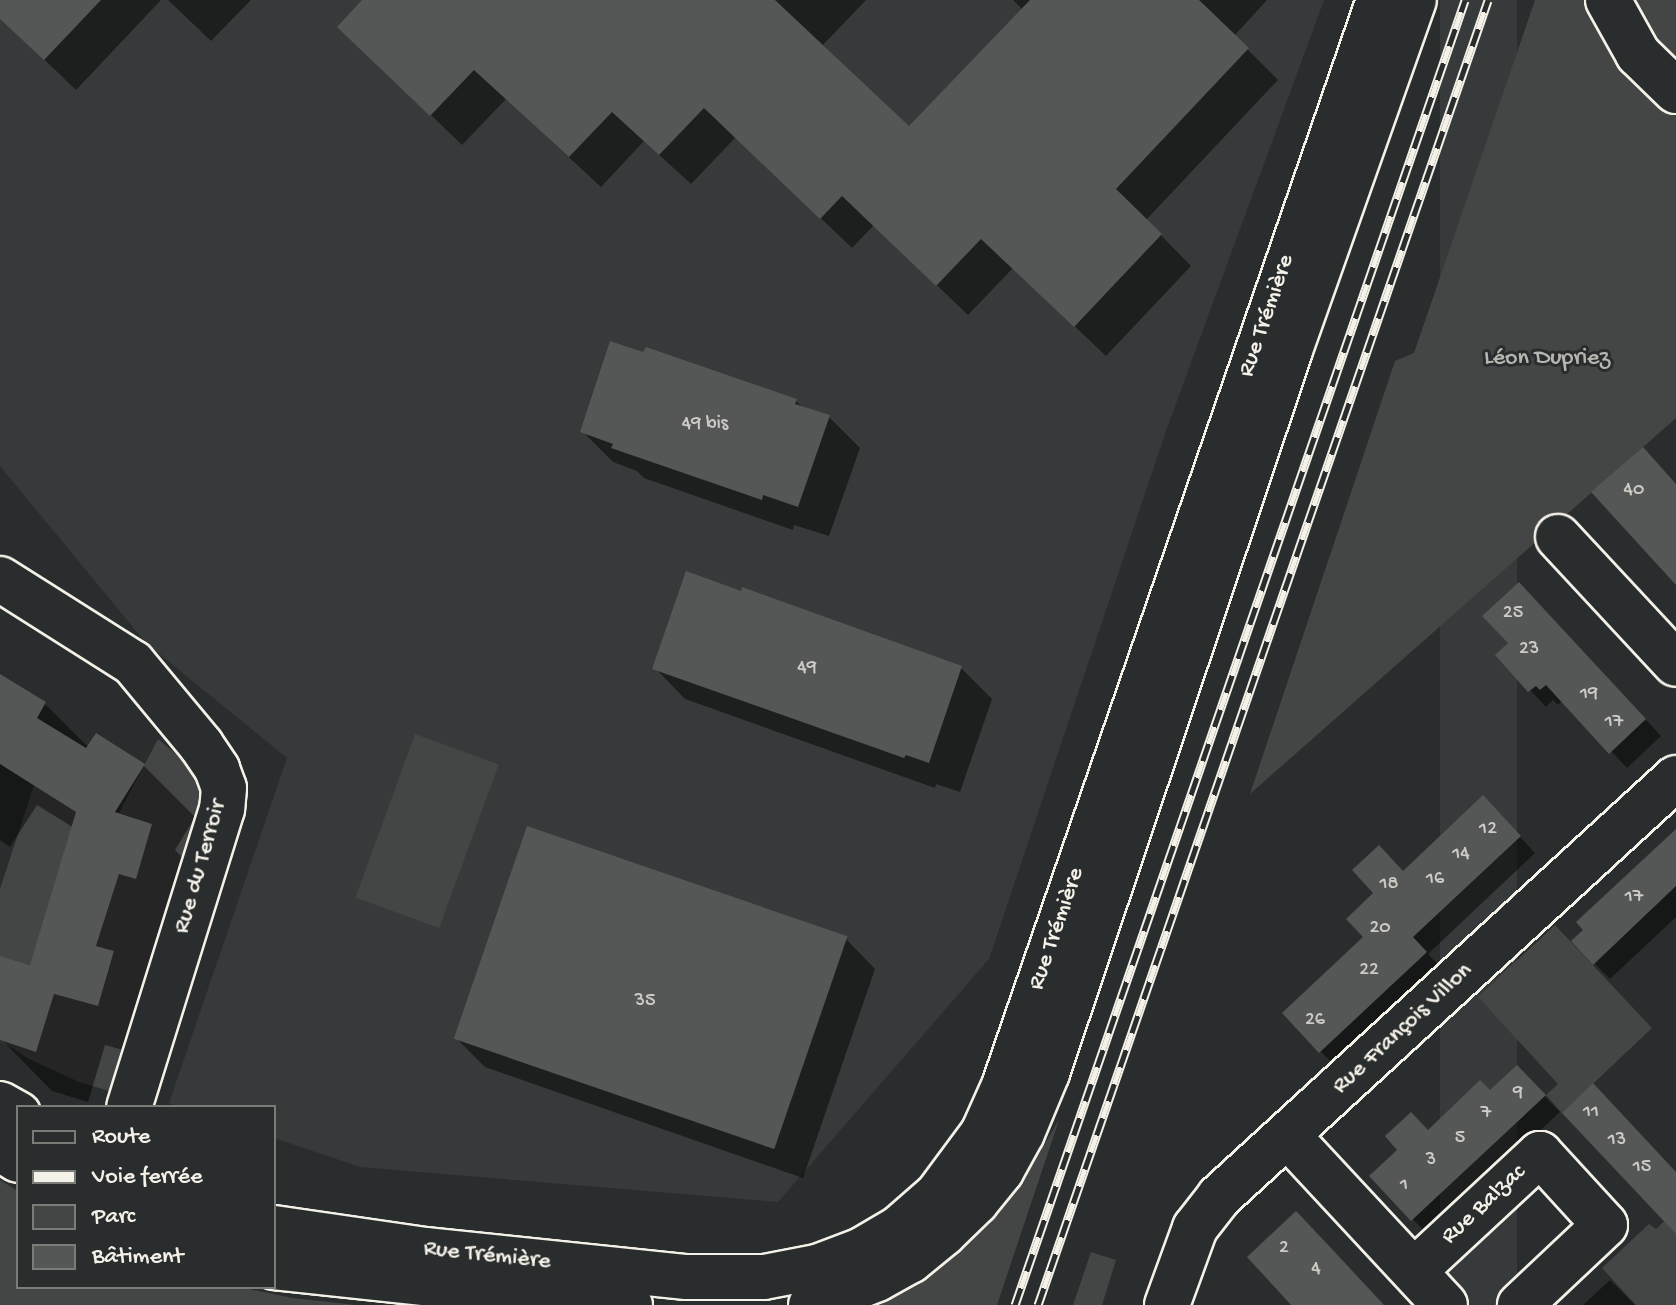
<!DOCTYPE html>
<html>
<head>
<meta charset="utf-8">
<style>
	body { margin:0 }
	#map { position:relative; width:1676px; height:1305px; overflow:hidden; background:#2a2d2e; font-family:"Gochi Hand",sans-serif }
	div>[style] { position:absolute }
	.built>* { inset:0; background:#373a3a; transform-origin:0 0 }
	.green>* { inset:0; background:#444645; transform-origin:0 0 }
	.shadow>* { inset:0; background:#0007 }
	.building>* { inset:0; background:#555756; transform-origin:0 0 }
	.roads { filter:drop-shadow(2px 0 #f4f1e8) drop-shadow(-2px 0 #f4f1e8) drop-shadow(0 2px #f4f1e8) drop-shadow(0 -2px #f4f1e8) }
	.street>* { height:44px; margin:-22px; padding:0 22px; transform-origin:22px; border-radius:22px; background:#2a2d2e }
	.secondary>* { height:44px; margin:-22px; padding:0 22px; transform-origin:22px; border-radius:22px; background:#2a2d2e }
	.rail>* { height:9px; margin-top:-4.5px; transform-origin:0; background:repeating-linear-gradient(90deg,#2a2d2e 0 18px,#f4f1e8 0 36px); box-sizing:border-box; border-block:2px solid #f4f1e8 }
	span { translate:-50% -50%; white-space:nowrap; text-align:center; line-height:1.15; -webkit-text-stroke:6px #2a2d2e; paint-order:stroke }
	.number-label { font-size:20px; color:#cccac4 }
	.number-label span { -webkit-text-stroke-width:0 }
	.street-label { font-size:24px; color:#f4f1e8 }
	.park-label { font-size:24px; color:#b6b5af }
	.legend { position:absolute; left:16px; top:1105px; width:260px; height:184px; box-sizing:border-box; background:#2a2d2e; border:2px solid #7b7b78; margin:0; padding:10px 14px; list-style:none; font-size:24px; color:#f4f1e8 }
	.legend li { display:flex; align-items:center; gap:16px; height:40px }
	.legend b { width:40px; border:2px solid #7b7b78 }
</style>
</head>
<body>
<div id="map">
	<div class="built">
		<div style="clip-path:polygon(0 0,1324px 0,1167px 428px,989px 959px,778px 1202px,360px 1167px,274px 1138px,274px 1107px,182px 1107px,169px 1103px,287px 758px,146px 643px,0 466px)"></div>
		<div style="left:1440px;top:0;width:77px;height:1378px"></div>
	</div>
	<div class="green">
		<div style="clip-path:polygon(1535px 0,1676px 0,1676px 418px,1250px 794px,1395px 361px,1414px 353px)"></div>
		<div style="left:415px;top:734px;width:89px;height:174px;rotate:20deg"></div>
		<div style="clip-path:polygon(158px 739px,207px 780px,116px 1093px,79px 1082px,29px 1059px,1px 1041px,36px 1051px,54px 994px,98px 1006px,114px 951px,96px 946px,119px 874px,152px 824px,119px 813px)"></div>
		<div style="clip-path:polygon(34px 785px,76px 812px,38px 967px,2px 957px,0 961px,0 889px)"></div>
		<div style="clip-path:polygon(1555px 925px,1652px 1028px,1562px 1113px,1546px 1095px,1558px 1084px,1478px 997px)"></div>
		<div style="clip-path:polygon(1059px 1120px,997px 1305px,863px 1305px,898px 1292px,970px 1242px,1027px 1173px)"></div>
		<div style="clip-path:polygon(0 1180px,18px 1191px,18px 1287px,239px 1287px,293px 1298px,356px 1305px,0 1305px)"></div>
		<div style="clip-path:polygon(1676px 1210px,1676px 1305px,1636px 1305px,1602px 1268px,1649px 1224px,1656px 1229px)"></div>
		<div style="clip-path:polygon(1091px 1252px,1116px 1260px,1102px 1305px,1073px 1305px)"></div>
	</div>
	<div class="shadow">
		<div style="clip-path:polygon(0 0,161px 0,76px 90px,0 17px)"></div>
		<div style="clip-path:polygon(168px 0,251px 0,211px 41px)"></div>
		<div style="clip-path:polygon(365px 0,866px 0,823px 45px,910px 129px,1023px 10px,1013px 0,1267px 0,1234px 36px,1278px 80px,1146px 220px,1191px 266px,1106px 356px,1013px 268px,968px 315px,874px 225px,852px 248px,736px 137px,691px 184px,644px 141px,601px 187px,506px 99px,462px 145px,371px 57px)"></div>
		<div style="clip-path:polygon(796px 401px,804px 409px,829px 417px,860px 448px,829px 536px,794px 525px,793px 530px,644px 478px,637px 471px,613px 462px,582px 431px)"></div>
		<div style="clip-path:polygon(1535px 600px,1661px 736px,1627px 768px,1563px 700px,1558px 705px,1553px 700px,1546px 707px,1498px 655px,1510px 644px)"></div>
		<div style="clip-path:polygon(655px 668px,961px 668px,992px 699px,960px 792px,936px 784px,935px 788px,685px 699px)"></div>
		<div style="clip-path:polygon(0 676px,45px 704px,89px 748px,144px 766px,195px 817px,175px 850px,203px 877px,149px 1057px,105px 1045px,88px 1102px,52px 1091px,1px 1039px,0 969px,32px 968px,74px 828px,37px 805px,10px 847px,0 840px)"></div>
		<div style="clip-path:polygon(1499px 814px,1535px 853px,1428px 954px,1442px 969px,1337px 1068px,1285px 1014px,1366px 938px,1403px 873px)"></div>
		<div style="clip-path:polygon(1676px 832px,1676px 917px,1610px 979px,1594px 963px,1586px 930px)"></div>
		<div style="clip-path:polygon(846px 939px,875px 969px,803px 1178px,485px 1067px,455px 1037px)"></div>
		<div style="clip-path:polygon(1517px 1068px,1560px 1112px,1428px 1235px,1372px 1176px,1428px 1132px,1490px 1093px)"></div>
		<div style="clip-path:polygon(1610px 1280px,1635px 1305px,1583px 1305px)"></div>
	</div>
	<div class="building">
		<div style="clip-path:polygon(0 0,101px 0,44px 60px,0 19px)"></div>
		<div style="clip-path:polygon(362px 0,775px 0,909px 126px,1030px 0,1199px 0,1249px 48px,1116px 189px,1162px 234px,1074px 327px,981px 239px,936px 286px,842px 196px,820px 219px,704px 108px,659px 155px,612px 112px,569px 157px,474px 70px,430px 116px,337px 27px)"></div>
		<div style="clip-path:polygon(610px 341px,643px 352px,646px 347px,797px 399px,795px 404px,830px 415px,798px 507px,763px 495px,762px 500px,611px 448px,613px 444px,580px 432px)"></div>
		<div style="clip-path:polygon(1643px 447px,1676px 484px,1676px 585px,1591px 492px)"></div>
		<div style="clip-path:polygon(686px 571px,741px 591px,742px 587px,962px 666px,929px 763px,906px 755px,904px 758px,652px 669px)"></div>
		<div style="clip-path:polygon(1519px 582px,1646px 719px,1609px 754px,1546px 685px,1540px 690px,1536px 686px,1528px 692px,1495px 655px,1508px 643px,1482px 616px)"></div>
		<div style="clip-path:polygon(0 674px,46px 702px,37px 718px,86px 748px,96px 733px,145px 764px,115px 812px,152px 824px,136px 879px,119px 874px,96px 946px,114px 951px,98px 1006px,54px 994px,36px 1052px,0 1040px,0 956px,30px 965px,76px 812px,0 764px)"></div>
		<div style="clip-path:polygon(1483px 795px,1521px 836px,1413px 937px,1427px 952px,1319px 1053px,1282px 1013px,1363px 937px,1346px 919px,1373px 893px,1352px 870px,1379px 845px,1403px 871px)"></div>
		<div style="left:527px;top:826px;width:339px;height:225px;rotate:19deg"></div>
		<div style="clip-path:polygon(1676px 829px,1676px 886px,1593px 965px,1571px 941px,1583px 930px,1576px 922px)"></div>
		<div style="clip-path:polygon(1517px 1065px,1546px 1095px,1411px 1221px,1369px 1176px,1397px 1150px,1385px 1136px,1411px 1112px,1428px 1130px,1480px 1080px,1490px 1090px)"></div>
		<div style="clip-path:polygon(1593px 1083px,1676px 1172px,1676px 1234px,1562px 1113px)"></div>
		<div style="clip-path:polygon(1296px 1211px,1331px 1248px,1384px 1305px,1291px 1305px,1247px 1257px)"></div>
	</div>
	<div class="roads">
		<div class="street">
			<div style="left:1608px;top:0;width:62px;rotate:60.9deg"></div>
			<div style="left:1638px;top:54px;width:53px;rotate:44.2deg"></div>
			<div style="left:1558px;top:537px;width:173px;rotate:47.1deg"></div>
			<div style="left:0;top:579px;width:157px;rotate:32.3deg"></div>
			<div style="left:133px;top:663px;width:107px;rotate:50.3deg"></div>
			<div style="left:201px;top:745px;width:29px;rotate:56deg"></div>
			<div style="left:217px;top:769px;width:20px;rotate:70deg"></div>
			<div style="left:224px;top:788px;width:21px;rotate:95deg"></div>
			<div style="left:222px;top:809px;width:312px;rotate:107.3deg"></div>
			<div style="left:1287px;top:1135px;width:232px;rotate:47.1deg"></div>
			<div style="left:1414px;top:1271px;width:172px;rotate:-42.9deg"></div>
			<div style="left:1540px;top:1154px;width:96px;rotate:47.5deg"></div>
			<div style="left:1605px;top:1225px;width:117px;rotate:136.7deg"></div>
			<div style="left:1167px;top:1305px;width:82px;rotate:-70deg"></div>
			<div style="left:1195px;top:1228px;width:39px;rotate:-52deg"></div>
			<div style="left:1219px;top:1197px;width:620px;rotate:-42.52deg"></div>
		</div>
		<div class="secondary">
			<div style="left:0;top:1104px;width:21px;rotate:29deg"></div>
			<div style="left:0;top:1149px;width:21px;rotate:31deg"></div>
			<div style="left:274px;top:1228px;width:153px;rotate:8.3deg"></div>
			<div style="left:425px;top:1250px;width:263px;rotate:5.9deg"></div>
			<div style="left:687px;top:1277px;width:77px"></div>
			<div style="left:764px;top:1277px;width:54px;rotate:-10.7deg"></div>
			<div style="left:817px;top:1267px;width:48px;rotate:-20.7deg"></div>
			<div style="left:862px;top:1250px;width:43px;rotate:-30.7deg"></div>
			<div style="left:899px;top:1228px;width:50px;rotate:-41deg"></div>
			<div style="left:937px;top:1195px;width:77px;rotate:-53.4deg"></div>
			<div style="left:983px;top:1133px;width:51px;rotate:-65.9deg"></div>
			<div style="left:1004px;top:1086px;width:1149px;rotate:-70.95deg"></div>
			<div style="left:274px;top:1267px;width:358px;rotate:6.1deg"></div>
			<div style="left:811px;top:1305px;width:71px;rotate:-21.5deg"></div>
			<div style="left:877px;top:1279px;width:38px;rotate:-29deg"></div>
			<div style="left:910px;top:1261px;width:43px;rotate:-39.3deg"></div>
			<div style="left:943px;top:1234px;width:46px;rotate:-44.1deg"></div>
			<div style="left:976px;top:1202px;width:40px;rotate:-51deg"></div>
			<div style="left:1001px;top:1171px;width:43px;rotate:-61.1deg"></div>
			<div style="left:1022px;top:1133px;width:65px;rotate:-67.4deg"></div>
			<div style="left:1047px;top:1073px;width:763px;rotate:-71.42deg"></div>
			<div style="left:1290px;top:350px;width:371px;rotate:-70.5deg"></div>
		</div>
	</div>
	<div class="rail">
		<div style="left:1015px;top:1305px;width:1380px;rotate:-70.97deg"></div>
		<div style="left:1038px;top:1305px;width:1380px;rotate:-70.97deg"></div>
	</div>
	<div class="number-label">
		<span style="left:705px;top:424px">49 bis</span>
		<span style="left:1634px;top:490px">40</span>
		<span style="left:1513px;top:613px">25</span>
		<span style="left:1529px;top:649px">23</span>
		<span style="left:807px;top:668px">49</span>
		<span style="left:1589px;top:694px">19</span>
		<span style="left:1614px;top:722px">17</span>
		<span style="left:1488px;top:829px">12</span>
		<span style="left:1461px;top:854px">14</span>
		<span style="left:1435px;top:879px">16</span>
		<span style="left:1389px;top:884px">18</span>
		<span style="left:1634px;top:897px">17</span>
		<span style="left:1380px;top:928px">20</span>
		<span style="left:1369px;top:970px">22</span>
		<span style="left:645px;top:1001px">35</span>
		<span style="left:1315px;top:1020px">26</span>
		<span style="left:1518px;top:1093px">9</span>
		<span style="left:1591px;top:1112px">11</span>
		<span style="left:1486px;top:1113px">7</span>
		<span style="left:1460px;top:1138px">5</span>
		<span style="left:1617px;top:1140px">13</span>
		<span style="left:1431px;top:1160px">3</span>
		<span style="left:1642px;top:1167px">15</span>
		<span style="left:1404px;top:1185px">1</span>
		<span style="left:1284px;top:1248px">2</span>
		<span style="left:1316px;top:1269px">4</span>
	</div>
	<div class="street-label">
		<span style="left:1267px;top:316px;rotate:-71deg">Rue Trémière</span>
		<span style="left:201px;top:867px;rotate:-74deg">Rue du Terroir</span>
		<span style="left:1057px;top:929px;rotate:-71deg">Rue Trémière</span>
		<span style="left:1403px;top:1029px;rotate:-43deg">Rue François Villon</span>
		<span style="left:1484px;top:1205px;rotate:-43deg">Rue Balzac</span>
		<span style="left:487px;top:1256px;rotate:6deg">Rue Trémière</span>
	</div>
	<div class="park-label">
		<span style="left:1547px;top:359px">Léon Dupriez</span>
	</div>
	<ul class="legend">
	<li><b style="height:10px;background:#2a2d2e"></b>Route</li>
	<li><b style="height:10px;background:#f4f1e8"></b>Voie ferrée</li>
	<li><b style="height:22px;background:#444645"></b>Parc</li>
	<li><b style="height:22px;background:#555756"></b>Bâtiment</li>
	</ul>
</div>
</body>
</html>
